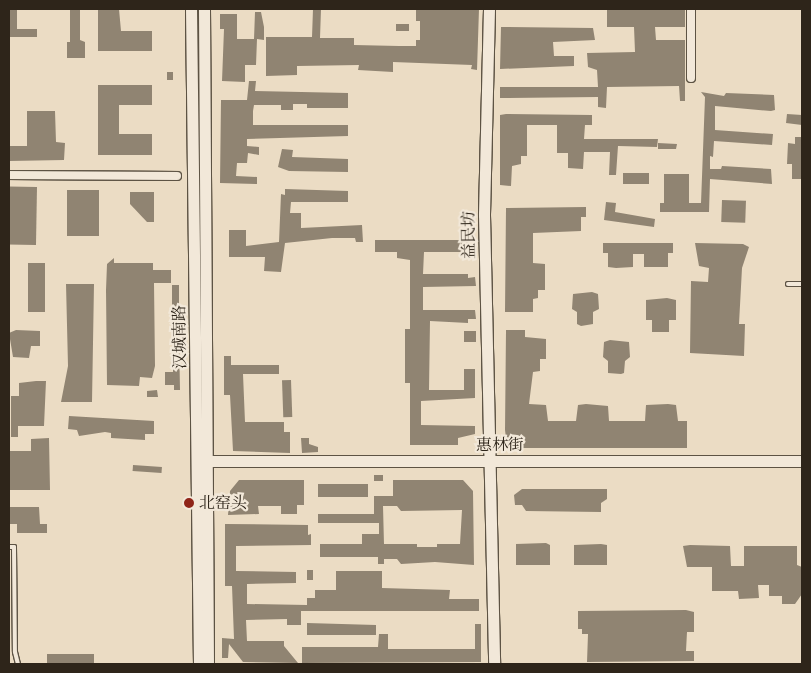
<!DOCTYPE html>
<html>
<head>
<meta charset="utf-8">
<style>
	body { margin:0 }
	#map { position:relative; width:811px; height:673px; overflow:hidden; background:#ebdcc4; font-family:Cardo,"Noto Serif SC",serif }
	div>[style] { position:absolute }
	.building>* { inset:0; background:#908472; transform-origin:0 0 }
	.roads { filter:drop-shadow(1px 0 #5d5344) drop-shadow(-1px 0 #5d5344) drop-shadow(0 1px #5d5344) drop-shadow(0 -1px #5d5344) }
	.lane>* { height:4px; margin:-2px; padding:0 2px; transform-origin:2px; border-radius:2px; background:#f2e8d9 }
	.street>* { height:8px; margin:-4px; padding:0 4px; transform-origin:4px; border-radius:4px; background:#f2e8d9 }
	.secondary>* { height:11px; margin:-5.5px; padding:0 5.5px; transform-origin:5.5px; border-radius:5.5px; background:#f2e8d9 }
	.dots>* { width:14px; height:14px; translate:-50% -50%; box-sizing:border-box; border:2px solid #f2e8d9; border-radius:50% }
	span { translate:-50% -50%; white-space:nowrap; text-align:center; line-height:1.15; -webkit-text-stroke:4.5px #f2e8d9; paint-order:stroke }
	.street-label { font-size:16px; color:#2e251a }
	.poi-label { font-size:16px; color:#2e251a }
	.left { translate:0 -50%; text-align:left }
	.frame { position:absolute; inset:0; border:10px solid #2e251a; pointer-events:none }
</style>
</head>
<body>
<div id="map">
	<div class="building">
		<div style="clip-path:polygon(9px 9px,17px 9px,17px 29px,37px 29px,37px 37px,9px 37px)"></div>
		<div style="clip-path:polygon(70px 9px,80px 9px,80px 40px,85px 42px,85px 58px,67px 58px,67px 42px,70px 42px)"></div>
		<div style="clip-path:polygon(98px 9px,119px 9px,121px 31px,152px 31px,152px 51px,98px 51px)"></div>
		<div style="clip-path:polygon(313px 9px,321px 9px,320px 38px,354px 38px,354px 45px,399px 46px,416px 46px,416px 40px,420px 40px,420px 21px,416px 21px,416px 9px,479px 9px,477px 70px,471px 69px,472px 65px,393px 62px,393px 72px,358px 70px,359px 65px,297px 66px,297px 75px,266px 76px,266px 37px,312px 37px)"></div>
		<div style="clip-path:polygon(607px 9px,685px 9px,685px 27px,655px 27px,656px 40px,685px 40px,685px 101px,680px 101px,679px 86px,607px 87px,606px 108px,598px 107px,598px 97px,500px 98px,500px 87px,598px 87px,597px 70px,588px 67px,587px 53px,635px 52px,634px 27px,607px 27px)"></div>
		<div style="clip-path:polygon(255px 12px,261px 12px,264px 27px,264px 40px,257px 39px,256px 65px,245px 65px,245px 82px,222px 81px,224px 29px,220px 29px,220px 14px,237px 14px,237px 39px,254px 39px)"></div>
		<div style="left:396px;top:24px;width:13px;height:7px"></div>
		<div style="clip-path:polygon(501px 27px,593px 28px,595px 40px,553px 42px,554px 56px,574px 56px,574px 66px,500px 69px)"></div>
		<div style="left:167px;top:72px;width:6px;height:8px"></div>
		<div style="clip-path:polygon(249px 81px,256px 81px,255px 91px,348px 93px,348px 108px,307px 108px,307px 104px,293px 104px,293px 110px,281px 110px,281px 105px,254px 105px,253px 111px,253px 125px,348px 125px,348px 136px,247px 139px,247px 146px,259px 147px,259px 155px,248px 153px,247px 163px,237px 163px,236px 176px,257px 177px,257px 184px,220px 183px,221px 100px,247px 100px)"></div>
		<div style="clip-path:polygon(98px 85px,152px 85px,152px 105px,119px 105px,119px 134px,152px 134px,152px 155px,98px 155px)"></div>
		<div style="clip-path:polygon(701px 92px,724px 96px,726px 93px,774px 95px,775px 110px,771px 111px,715px 106px,715px 130px,773px 134px,772px 145px,714px 141px,713px 157px,710px 156px,710px 169px,721px 169px,722px 166px,771px 169px,772px 184px,710px 179px,709px 212px,660px 212px,660px 203px,664px 203px,664px 174px,689px 174px,689px 203px,701px 203px,705px 97px)"></div>
		<div style="clip-path:polygon(27px 111px,55px 111px,56px 142px,65px 143px,64px 160px,9px 161px,9px 146px,27px 146px)"></div>
		<div style="clip-path:polygon(506px 114px,592px 115px,592px 125px,585px 125px,584px 139px,658px 139px,657px 147px,618px 146px,616px 175px,609px 175px,610px 152px,584px 152px,583px 169px,568px 168px,568px 153px,557px 153px,557px 125px,527px 125px,527px 156px,521px 156px,521px 164px,512px 166px,511px 186px,500px 185px,500px 115px)"></div>
		<div style="clip-path:polygon(787px 114px,802px 115px,802px 125px,786px 123px)"></div>
		<div style="clip-path:polygon(795px 137px,801px 137px,801px 179px,792px 179px,792px 164px,787px 164px,788px 143px,795px 144px)"></div>
		<div style="clip-path:polygon(658px 143px,677px 144px,676px 149px,658px 149px)"></div>
		<div style="clip-path:polygon(282px 149px,293px 150px,292px 157px,348px 159px,348px 172px,289px 171px,278px 167px)"></div>
		<div style="left:623px;top:173px;width:26px;height:11px"></div>
		<div style="left:37px;top:187px;width:58px;height:28px;rotate:91deg"></div>
		<div style="clip-path:polygon(285px 189px,348px 191px,348px 202px,291px 202px,290px 213px,301px 213px,301px 228px,362px 225px,363px 242px,356px 242px,355px 238px,332px 238px,285px 243px,281px 272px,264px 271px,265px 257px,229px 257px,229px 230px,246px 230px,246px 246px,279px 242px,281px 194px,285px 195px)"></div>
		<div style="left:67px;top:190px;width:32px;height:46px"></div>
		<div style="clip-path:polygon(130px 192px,154px 192px,154px 222px,147px 222px,130px 204px)"></div>
		<div style="left:722px;top:200px;width:24px;height:22px;rotate:2deg"></div>
		<div style="clip-path:polygon(606px 202px,616px 203px,615px 212px,655px 219px,654px 227px,604px 220px)"></div>
		<div style="clip-path:polygon(586px 207px,586px 217px,581px 217px,581px 231px,533px 233px,533px 263px,545px 264px,545px 290px,538px 290px,538px 298px,533px 299px,533px 312px,505px 312px,506px 208px)"></div>
		<div style="clip-path:polygon(375px 240px,468px 240px,468px 252px,424px 252px,423px 274px,468px 274px,468px 278px,475px 277px,476px 286px,423px 287px,423px 310px,475px 310px,476px 319px,468px 319px,468px 323px,430px 321px,429px 390px,464px 390px,464px 369px,475px 369px,475px 398px,421px 401px,421px 425px,475px 426px,475px 434px,458px 438px,458px 445px,410px 445px,410px 383px,405px 383px,405px 329px,410px 329px,410px 260px,397px 258px,397px 252px,375px 252px)"></div>
		<div style="clip-path:polygon(603px 243px,673px 243px,673px 253px,668px 253px,668px 267px,644px 267px,644px 254px,633px 254px,633px 267px,616px 268px,608px 267px,608px 253px,603px 253px)"></div>
		<div style="clip-path:polygon(695px 243px,743px 244px,749px 247px,742px 268px,739px 324px,745px 324px,744px 356px,690px 353px,691px 281px,708px 282px,709px 268px,699px 266px)"></div>
		<div style="clip-path:polygon(114px 258px,114px 263px,153px 263px,153px 270px,171px 270px,171px 283px,154px 283px,155px 366px,152px 378px,140px 377px,139px 386px,107px 385px,106px 290px,107px 264px)"></div>
		<div style="left:28px;top:263px;width:17px;height:49px"></div>
		<div style="clip-path:polygon(66px 284px,94px 284px,92px 402px,61px 402px,68px 366px)"></div>
		<div style="left:172px;top:285px;width:7px;height:32px"></div>
		<div style="clip-path:polygon(592px 292px,598px 294px,599px 309px,593px 312px,593px 324px,581px 326px,577px 324px,577px 312px,572px 309px,573px 294px)"></div>
		<div style="clip-path:polygon(667px 298px,676px 300px,676px 320px,669px 320px,669px 332px,652px 332px,652px 320px,646px 320px,646px 300px)"></div>
		<div style="clip-path:polygon(16px 330px,40px 331px,40px 346px,31px 346px,29px 358px,13px 357px,9px 333px)"></div>
		<div style="clip-path:polygon(506px 330px,525px 330px,525px 337px,546px 339px,546px 359px,540px 359px,540px 371px,533px 372px,529px 404px,546px 405px,548px 421px,576px 421px,578px 405px,586px 404px,608px 406px,609px 421px,645px 421px,646px 405px,668px 404px,676px 405px,678px 421px,687px 421px,687px 448px,516px 448px,516px 438px,506px 438px,505px 430px)"></div>
		<div style="left:464px;top:331px;width:12px;height:11px"></div>
		<div style="clip-path:polygon(173px 336px,179px 336px,180px 390px,174px 390px,174px 385px,165px 385px,165px 372px,173px 372px)"></div>
		<div style="clip-path:polygon(610px 340px,629px 342px,630px 357px,625px 361px,624px 373px,621px 374px,608px 373px,608px 361px,603px 357px,604px 342px)"></div>
		<div style="clip-path:polygon(224px 356px,231px 356px,231px 365px,279px 365px,279px 374px,243px 374px,245px 422px,284px 422px,284px 432px,290px 432px,290px 453px,233px 451px,230px 395px,224px 395px)"></div>
		<div style="left:291px;top:380px;width:37px;height:9px;rotate:88deg"></div>
		<div style="clip-path:polygon(36px 381px,46px 381px,44px 426px,18px 426px,18px 437px,11px 437px,11px 396px,19px 396px,19px 383px)"></div>
		<div style="clip-path:polygon(157px 390px,158px 397px,147px 397px,147px 391px)"></div>
		<div style="clip-path:polygon(69px 416px,154px 421px,154px 434px,145px 434px,145px 440px,111px 438px,111px 433px,105px 432px,79px 436px,77px 430px,68px 429px)"></div>
		<div style="clip-path:polygon(49px 438px,50px 490px,9px 490px,9px 451px,31px 451px,31px 439px)"></div>
		<div style="clip-path:polygon(301px 438px,309px 438px,309px 444px,318px 447px,318px 452px,302px 453px)"></div>
		<div style="left:133px;top:465px;width:29px;height:6px;rotate:4deg"></div>
		<div style="left:374px;top:475px;width:9px;height:6px"></div>
		<div style="clip-path:polygon(239px 480px,304px 480px,304px 505px,297px 505px,297px 514px,281px 514px,281px 506px,258px 506px,259px 514px,228px 515px,230px 491px)"></div>
		<div style="clip-path:polygon(evenodd,393px 480px,463px 480px,473px 491px,474px 565px,435px 562px,401px 564px,397px 559px,384px 559px,384px 564px,378px 564px,378px 557px,320px 557px,320px 544px,362px 544px,362px 534px,379px 534px,379px 523px,318px 523px,318px 514px,374px 514px,374px 496px,393px 496px,393px 480px,383px 506px,397px 506px,401px 511px,462px 510px,460px 544px,437px 544px,437px 547px,417px 547px,417px 544px,384px 544px,383px 506px)"></div>
		<div style="left:318px;top:484px;width:50px;height:13px"></div>
		<div style="clip-path:polygon(522px 489px,607px 489px,607px 499px,601px 503px,601px 512px,526px 511px,522px 505px,515px 505px,514px 495px)"></div>
		<div style="clip-path:polygon(9px 507px,39px 507px,40px 524px,47px 524px,47px 533px,17px 533px,17px 524px,9px 524px)"></div>
		<div style="clip-path:polygon(225px 524px,308px 525px,308px 535px,311px 534px,311px 545px,236px 546px,236px 571px,296px 572px,296px 583px,247px 584px,247px 604px,307px 605px,307px 598px,315px 598px,315px 590px,336px 590px,336px 571px,382px 571px,382px 588px,450px 590px,449px 599px,479px 599px,479px 611px,301px 611px,301px 625px,287px 625px,287px 619px,246px 620px,247px 641px,284px 641px,284px 646px,298px 663px,243px 662px,229px 644px,228px 658px,222px 658px,222px 638px,234px 639px,232px 586px,225px 586px)"></div>
		<div style="clip-path:polygon(546px 543px,550px 545px,550px 565px,516px 565px,516px 544px)"></div>
		<div style="clip-path:polygon(601px 544px,607px 545px,607px 565px,574px 565px,574px 545px)"></div>
		<div style="clip-path:polygon(690px 545px,730px 546px,731px 566px,744px 566px,744px 546px,797px 546px,797px 565px,802px 567px,802px 594px,795px 604px,782px 604px,782px 596px,769px 596px,769px 585px,758px 585px,759px 598px,739px 599px,738px 591px,712px 591px,712px 567px,687px 567px,683px 546px)"></div>
		<div style="left:307px;top:570px;width:6px;height:10px"></div>
		<div style="clip-path:polygon(686px 610px,694px 612px,694px 632px,687px 632px,686px 651px,694px 651px,694px 661px,587px 662px,588px 634px,582px 634px,582px 629px,578px 629px,578px 611px)"></div>
		<div style="clip-path:polygon(307px 623px,376px 625px,376px 635px,307px 635px)"></div>
		<div style="clip-path:polygon(475px 624px,481px 624px,481px 662px,302px 663px,302px 647px,378px 647px,379px 634px,388px 634px,388px 649px,475px 649px)"></div>
		<div style="left:47px;top:654px;width:47px;height:10px"></div>
	</div>
	<div class="roads">
		<div class="lane">
			<div style="left:788px;top:284px;width:14px"></div>
			<div style="left:9px;top:547px;width:5px"></div>
			<div style="left:14px;top:547px;width:105px;rotate:89.5deg"></div>
			<div style="left:15px;top:652px;width:12px;rotate:76deg"></div>
		</div>
		<div class="street">
			<div style="left:691px;top:78px;width:69px;rotate:-90deg"></div>
			<div style="left:9px;top:175px;width:168px;rotate:0.3deg"></div>
		</div>
		<div class="secondary">
			<div style="left:191px;top:9px;width:655px;rotate:89.3deg"></div>
			<div style="left:204px;top:9px;width:655px;rotate:89.65deg"></div>
			<div style="left:489px;top:9px;width:206px;rotate:91.4deg"></div>
			<div style="left:484px;top:215px;width:449px;rotate:88.7deg"></div>
			<div style="left:200px;top:461px;width:602px"></div>
		</div>
	</div>
	<div class="dots">
		<div style="left:189px;top:503px;background:#8f2418"></div>
	</div>
	<div class="street-label">
		<span style="left:469px;top:235px;rotate:-91deg">益民坊</span>
		<span style="left:180px;top:337px;rotate:-91deg">汉城南路</span>
		<span style="left:500px;top:445px">惠林街</span>
	</div>
	<div class="poi-label">
		<span class="left" style="left:199px;top:503px">北窑头</span>
	</div>
	<div class="frame"></div>
</div>
</body>
</html>
